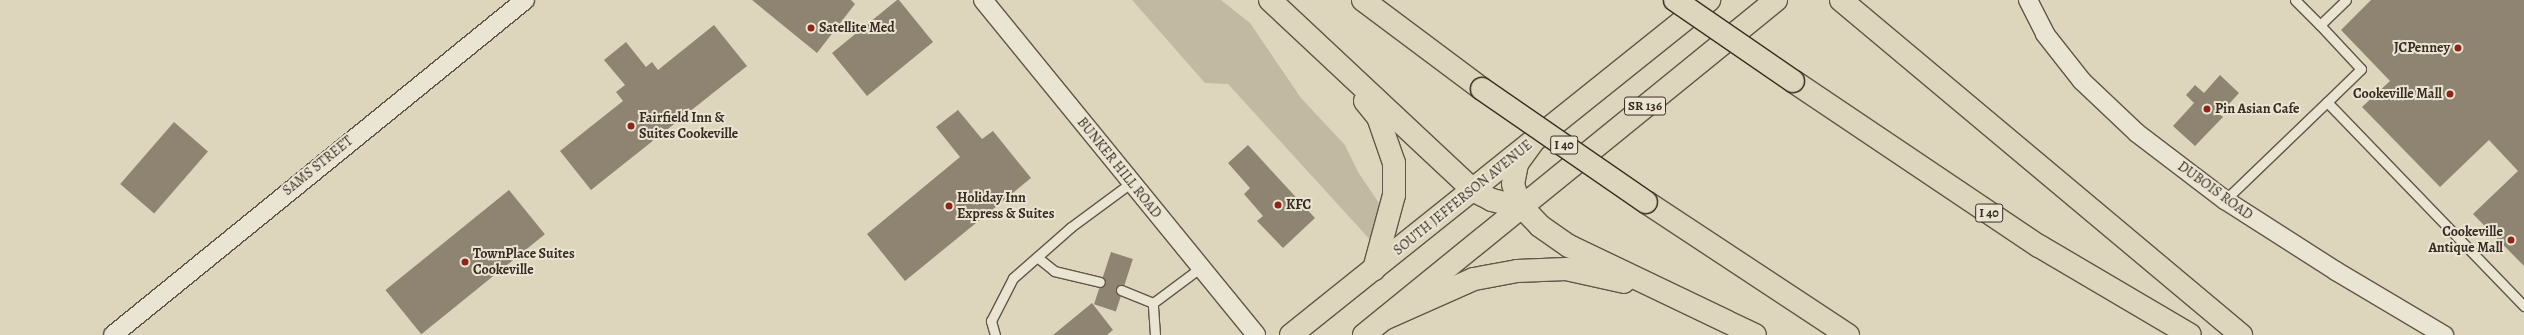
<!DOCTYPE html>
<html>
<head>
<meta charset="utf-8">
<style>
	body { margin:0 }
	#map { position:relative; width:2524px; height:335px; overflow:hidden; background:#ded6bc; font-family:Alegreya,serif }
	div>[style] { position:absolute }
	.green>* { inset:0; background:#c2b9a2 }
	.building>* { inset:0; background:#8f8472; transform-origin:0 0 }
	.roads { filter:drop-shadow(1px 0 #635648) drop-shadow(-1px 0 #635648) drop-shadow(0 1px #635648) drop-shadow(0 -1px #635648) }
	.lane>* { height:9px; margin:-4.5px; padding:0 4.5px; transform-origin:4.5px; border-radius:4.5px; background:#eae4d3 }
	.street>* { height:18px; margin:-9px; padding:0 9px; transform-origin:9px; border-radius:9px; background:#eae4d3 }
	.primary>* { height:22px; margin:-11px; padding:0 11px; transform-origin:11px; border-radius:11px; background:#ded6bc }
	.highway>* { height:22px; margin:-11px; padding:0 11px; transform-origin:11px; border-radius:11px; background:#ded6bc }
	.bridges { filter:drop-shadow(1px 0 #3a2c21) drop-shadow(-1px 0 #3a2c21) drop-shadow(0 1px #3a2c21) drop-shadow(0 -1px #3a2c21) }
	.highway-bridge>* { height:22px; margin:-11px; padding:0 11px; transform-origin:11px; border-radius:11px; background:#ded6bc }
	.dots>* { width:11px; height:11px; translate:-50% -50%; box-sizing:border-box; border:2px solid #eae4d3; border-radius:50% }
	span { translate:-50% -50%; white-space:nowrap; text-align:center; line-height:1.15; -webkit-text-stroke:4px #eae4d3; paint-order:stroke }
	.shield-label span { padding:1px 3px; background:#eae4d3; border:1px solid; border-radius:3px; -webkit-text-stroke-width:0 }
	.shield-label { font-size:13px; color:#3a2c21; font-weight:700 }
	.poi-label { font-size:14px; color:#3a2c21; font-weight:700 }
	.left { translate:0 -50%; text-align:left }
	.right { translate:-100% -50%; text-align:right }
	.street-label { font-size:14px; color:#3a2c21 }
</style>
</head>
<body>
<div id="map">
	<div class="green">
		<div style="clip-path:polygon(1132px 0,1221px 0,1250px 23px,1301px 98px,1345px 145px,1358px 172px,1379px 203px,1380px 219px,1373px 243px,1228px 84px,1205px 83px)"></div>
	</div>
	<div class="building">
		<div style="clip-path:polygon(752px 0,851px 0,855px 4px,817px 53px)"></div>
		<div style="clip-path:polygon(897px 0,899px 0,933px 42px,867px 96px,832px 53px)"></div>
		<div style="clip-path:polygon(2371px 0,2524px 0,2524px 266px,2473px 214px,2518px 171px,2489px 140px,2440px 187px,2362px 107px,2390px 81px,2341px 30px)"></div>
		<div style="clip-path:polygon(714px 25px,747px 66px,591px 190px,560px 151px,623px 101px,616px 92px,625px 85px,604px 60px,626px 42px,646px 67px,652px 62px,658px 70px)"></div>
		<div style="clip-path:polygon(2220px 75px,2239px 93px,2220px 114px,2223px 117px,2195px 146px,2173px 126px,2194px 103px,2186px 95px,2195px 85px,2204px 93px)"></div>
		<div style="clip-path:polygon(958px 110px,982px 139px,993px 131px,1031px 178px,905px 281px,867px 234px,960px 157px,936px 127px)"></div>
		<div style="left:174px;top:122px;width:45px;height:82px;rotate:41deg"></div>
		<div style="clip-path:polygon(1248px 145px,1315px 218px,1283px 248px,1257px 221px,1263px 216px,1244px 194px,1250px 188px,1228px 163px)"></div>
		<div style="left:509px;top:190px;width:57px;height:159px;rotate:51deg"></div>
		<div style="left:1111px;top:252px;width:23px;height:55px;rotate:18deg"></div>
		<div style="clip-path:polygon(1092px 303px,1113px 330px,1107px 335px,1053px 335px)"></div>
	</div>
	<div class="roads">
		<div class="lane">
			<div style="left:2295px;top:0;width:35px;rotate:45deg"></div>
			<div style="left:2320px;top:25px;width:36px;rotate:-44deg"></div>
			<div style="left:2320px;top:25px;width:60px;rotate:47deg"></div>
			<div style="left:2361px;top:69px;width:47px;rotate:135.9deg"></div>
			<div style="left:2327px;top:102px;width:284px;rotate:46deg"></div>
			<div style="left:2225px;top:200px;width:141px;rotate:-43.9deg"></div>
			<div style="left:1037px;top:257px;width:22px;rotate:39deg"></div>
			<div style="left:1054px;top:271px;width:47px;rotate:13.4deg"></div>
			<div style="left:1121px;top:290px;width:35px;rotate:22deg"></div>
			<div style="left:995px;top:335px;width:15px;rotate:-106deg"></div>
			<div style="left:991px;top:321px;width:48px;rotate:-62.9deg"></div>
			<div style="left:1013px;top:278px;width:77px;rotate:-41.3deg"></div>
			<div style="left:1071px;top:227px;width:76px;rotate:-36.4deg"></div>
			<div style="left:1155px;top:335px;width:32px;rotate:-94deg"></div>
			<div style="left:1153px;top:303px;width:59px;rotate:-36.7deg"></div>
		</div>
		<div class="street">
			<div style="left:983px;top:0;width:432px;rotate:50.8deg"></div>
			<div style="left:2028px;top:0;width:38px;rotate:63deg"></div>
			<div style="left:2045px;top:34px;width:60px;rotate:51.8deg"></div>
			<div style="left:2082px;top:81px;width:76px;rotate:43.4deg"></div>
			<div style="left:2137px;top:133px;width:111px;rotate:37.3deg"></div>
			<div style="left:2225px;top:200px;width:132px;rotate:32.6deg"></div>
			<div style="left:2336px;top:271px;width:126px;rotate:30.7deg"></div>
			<div style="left:113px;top:335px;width:531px;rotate:-39.11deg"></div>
		</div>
		<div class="primary">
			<div style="left:1291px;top:335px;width:536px;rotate:-38.71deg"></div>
			<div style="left:1364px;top:335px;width:531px;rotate:-39.11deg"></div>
		</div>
		<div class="highway">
			<div style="left:1270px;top:0;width:278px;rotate:43.1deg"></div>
			<div style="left:1473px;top:190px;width:21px;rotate:28deg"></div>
			<div style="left:1492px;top:200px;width:30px;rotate:14deg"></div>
			<div style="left:1363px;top:0;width:149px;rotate:36.8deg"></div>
			<div style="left:1841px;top:0;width:522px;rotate:39.95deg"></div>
			<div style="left:1769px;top:5px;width:5px;rotate:-68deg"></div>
			<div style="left:1793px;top:81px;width:296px;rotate:33.9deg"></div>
			<div style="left:2039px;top:246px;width:175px;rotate:30.5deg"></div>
			<div style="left:1365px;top:101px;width:21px;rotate:51deg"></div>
			<div style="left:1378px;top:117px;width:49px;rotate:70.8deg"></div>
			<div style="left:1394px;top:163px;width:32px;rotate:90deg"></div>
			<div style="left:1394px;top:195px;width:77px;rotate:105.1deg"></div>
			<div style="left:1532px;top:143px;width:26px;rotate:126deg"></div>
			<div style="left:1517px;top:164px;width:20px;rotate:101deg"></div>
			<div style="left:1513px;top:184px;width:21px;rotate:73deg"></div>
			<div style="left:1519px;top:204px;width:30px;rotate:46deg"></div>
			<div style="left:1540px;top:226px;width:35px;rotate:35deg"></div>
			<div style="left:1569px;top:246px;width:206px;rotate:25.6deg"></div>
			<div style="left:1646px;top:202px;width:242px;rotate:33.4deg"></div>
			<div style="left:1384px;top:319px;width:98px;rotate:-24deg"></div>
			<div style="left:1474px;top:279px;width:44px;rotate:-10.5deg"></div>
			<div style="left:1517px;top:271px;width:49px;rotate:-2.3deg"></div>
			<div style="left:1566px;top:269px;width:59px;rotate:12.6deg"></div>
		</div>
	</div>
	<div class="bridges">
		<div class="highway-bridge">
			<div style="left:1675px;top:0;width:143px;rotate:34.5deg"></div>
			<div style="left:1482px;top:89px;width:199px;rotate:34.6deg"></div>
		</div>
	</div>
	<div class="dots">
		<div style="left:811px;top:28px;background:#8f2418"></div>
		<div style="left:2458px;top:48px;background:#8f2418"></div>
		<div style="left:2450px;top:94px;background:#8f2418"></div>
		<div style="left:2207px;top:109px;background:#8f2418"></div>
		<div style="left:631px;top:126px;background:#8f2418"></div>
		<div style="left:1278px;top:205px;background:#8f2418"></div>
		<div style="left:949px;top:206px;background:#8f2418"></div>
		<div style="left:2511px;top:240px;background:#8f2418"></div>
		<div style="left:465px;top:262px;background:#8f2418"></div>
	</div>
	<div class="shield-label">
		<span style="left:1645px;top:106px">SR 136</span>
		<span style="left:1564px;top:145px">I 40</span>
		<span style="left:1989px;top:213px">I 40</span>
	</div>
	<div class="poi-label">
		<span class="left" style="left:819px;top:28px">Satellite Med</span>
		<span class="right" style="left:2450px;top:48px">JCPenney</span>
		<span class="right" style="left:2442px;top:94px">Cookeville Mall</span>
		<span class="left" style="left:2215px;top:109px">Pin Asian Cafe</span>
		<span class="left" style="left:639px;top:126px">Fairfield Inn &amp;<br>Suites Cookeville</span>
		<span class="left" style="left:957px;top:206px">Holiday Inn<br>Express &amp; Suites</span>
		<span class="left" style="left:1286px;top:205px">KFC</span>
		<span class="right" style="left:2503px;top:240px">Cookeville<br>Antique Mall</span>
		<span class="left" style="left:473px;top:262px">TownPlace Suites<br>Cookeville</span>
	</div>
	<div class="street-label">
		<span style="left:318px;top:166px;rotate:-39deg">SAMS STREET</span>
		<span style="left:1119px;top:168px;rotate:51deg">BUNKER HILL ROAD</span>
		<span style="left:2215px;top:191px;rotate:36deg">DUBOIS ROAD</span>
		<span style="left:1463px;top:198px;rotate:-39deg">SOUTH JEFFERSON AVENUE</span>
	</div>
</div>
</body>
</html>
